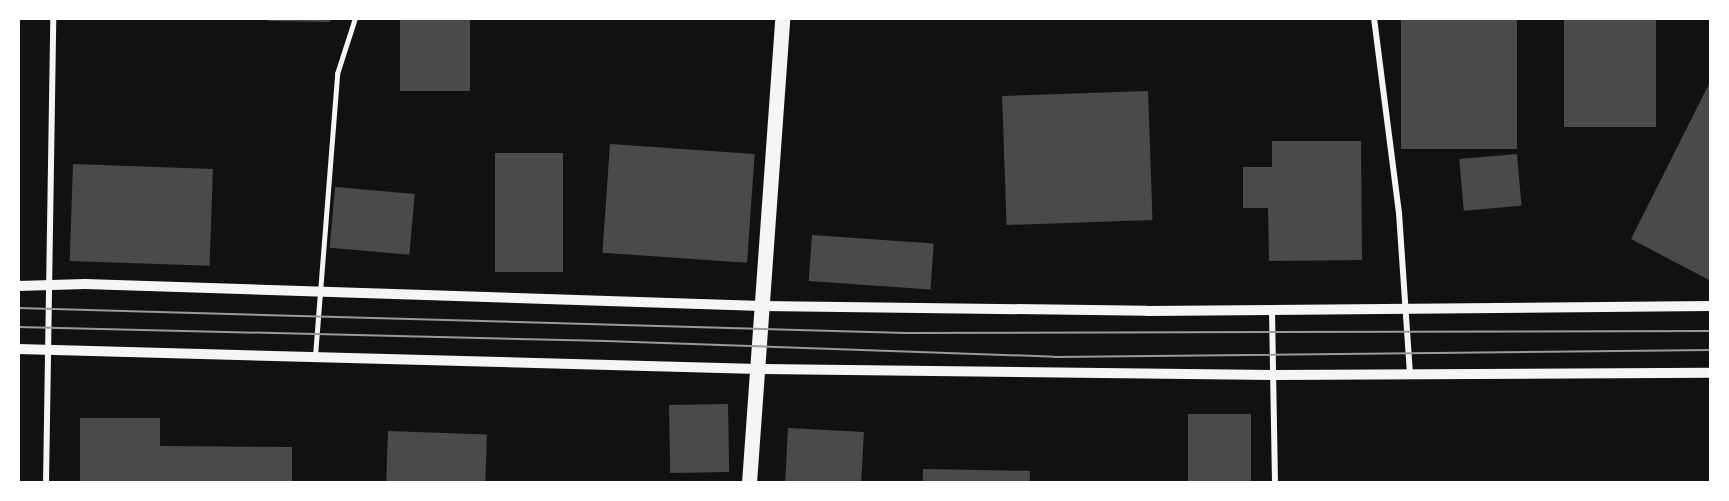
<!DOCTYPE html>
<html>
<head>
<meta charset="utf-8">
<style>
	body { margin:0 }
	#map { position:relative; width:1729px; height:501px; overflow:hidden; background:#111; font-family:Raleway,sans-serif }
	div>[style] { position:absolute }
	.building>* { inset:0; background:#4a4a4a; transform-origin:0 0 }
	.service>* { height:4.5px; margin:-2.25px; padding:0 2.25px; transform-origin:2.25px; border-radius:2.25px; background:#f5f5f5 }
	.minor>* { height:6px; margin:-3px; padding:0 3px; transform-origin:3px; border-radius:3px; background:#f5f5f5 }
	.tertiary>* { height:10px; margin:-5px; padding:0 5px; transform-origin:5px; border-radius:5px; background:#f5f5f5 }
	.primary>* { height:15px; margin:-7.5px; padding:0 7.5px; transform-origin:7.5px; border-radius:7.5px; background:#f5f5f5 }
	.tram>* { height:1.5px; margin:-0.75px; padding:0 0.75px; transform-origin:0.75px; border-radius:0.75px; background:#9a9a9a }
	span { translate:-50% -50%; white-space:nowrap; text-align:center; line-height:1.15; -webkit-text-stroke:4.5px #fff; paint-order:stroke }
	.frame { position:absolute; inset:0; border:20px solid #fff; pointer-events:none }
</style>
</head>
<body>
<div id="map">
	<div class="building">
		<div style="clip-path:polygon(268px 18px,330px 18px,330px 22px,268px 21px)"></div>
		<div style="left:400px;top:18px;width:70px;height:73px"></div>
		<div style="left:1401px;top:18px;width:116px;height:131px"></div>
		<div style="left:1564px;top:18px;width:92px;height:109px"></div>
		<div style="clip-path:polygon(1711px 80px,1711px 281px,1631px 239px)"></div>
		<div style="left:1148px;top:91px;width:129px;height:146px;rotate:88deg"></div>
		<div style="clip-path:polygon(1272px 141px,1361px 141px,1362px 260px,1269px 261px,1268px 208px,1243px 208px,1243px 167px,1272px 167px)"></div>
		<div style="left:610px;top:144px;width:145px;height:109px;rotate:4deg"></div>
		<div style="left:495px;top:153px;width:68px;height:119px"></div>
		<div style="left:1517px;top:154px;width:52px;height:58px;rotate:85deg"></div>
		<div style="left:73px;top:164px;width:140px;height:97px;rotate:2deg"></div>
		<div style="left:335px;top:187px;width:80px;height:61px;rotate:5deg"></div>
		<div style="left:812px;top:235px;width:122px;height:46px;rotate:4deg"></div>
		<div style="left:728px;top:404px;width:68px;height:59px;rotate:89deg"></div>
		<div style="left:1188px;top:414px;width:63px;height:69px"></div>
		<div style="clip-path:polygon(80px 418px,160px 418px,160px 446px,292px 447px,292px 483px,80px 483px)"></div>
		<div style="left:788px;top:428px;width:76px;height:55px;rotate:3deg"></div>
		<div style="left:388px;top:431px;width:99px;height:52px;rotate:2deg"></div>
		<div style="left:923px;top:469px;width:107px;height:14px;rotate:1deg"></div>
	</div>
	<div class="service">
		<div style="left:315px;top:356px;width:283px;rotate:-85.5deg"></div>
		<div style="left:337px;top:74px;width:59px;rotate:-72.2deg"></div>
	</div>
	<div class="minor">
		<div style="left:1374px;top:18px;width:197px;rotate:82.7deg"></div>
		<div style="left:1399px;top:213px;width:162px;rotate:86.1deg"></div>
		<div style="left:1272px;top:311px;width:172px;rotate:89deg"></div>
		<div style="left:46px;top:483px;width:465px;rotate:-89.1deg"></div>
	</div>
	<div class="tertiary">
		<div style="left:18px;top:286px;width:67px;rotate:-1.7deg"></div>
		<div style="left:85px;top:284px;width:677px;rotate:1.86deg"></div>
		<div style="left:762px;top:306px;width:385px;rotate:0.7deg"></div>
		<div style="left:1147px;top:311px;width:564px;rotate:-0.51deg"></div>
		<div style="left:18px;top:349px;width:740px;rotate:1.55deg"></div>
		<div style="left:758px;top:369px;width:515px;rotate:0.67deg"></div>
		<div style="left:1273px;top:375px;width:438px;rotate:-0.3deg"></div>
	</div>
	<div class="primary">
		<div style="left:749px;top:483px;width:466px;rotate:-85.9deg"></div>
	</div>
	<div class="tram">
		<div style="left:18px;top:308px;width:888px;rotate:1.61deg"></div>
		<div style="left:906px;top:333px;width:805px;rotate:-0.14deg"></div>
		<div style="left:18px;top:327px;width:588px;rotate:1.36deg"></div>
		<div style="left:606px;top:341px;width:449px;rotate:2deg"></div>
		<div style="left:1055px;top:357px;width:656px;rotate:-0.61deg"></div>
	</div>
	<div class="frame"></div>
</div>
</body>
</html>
